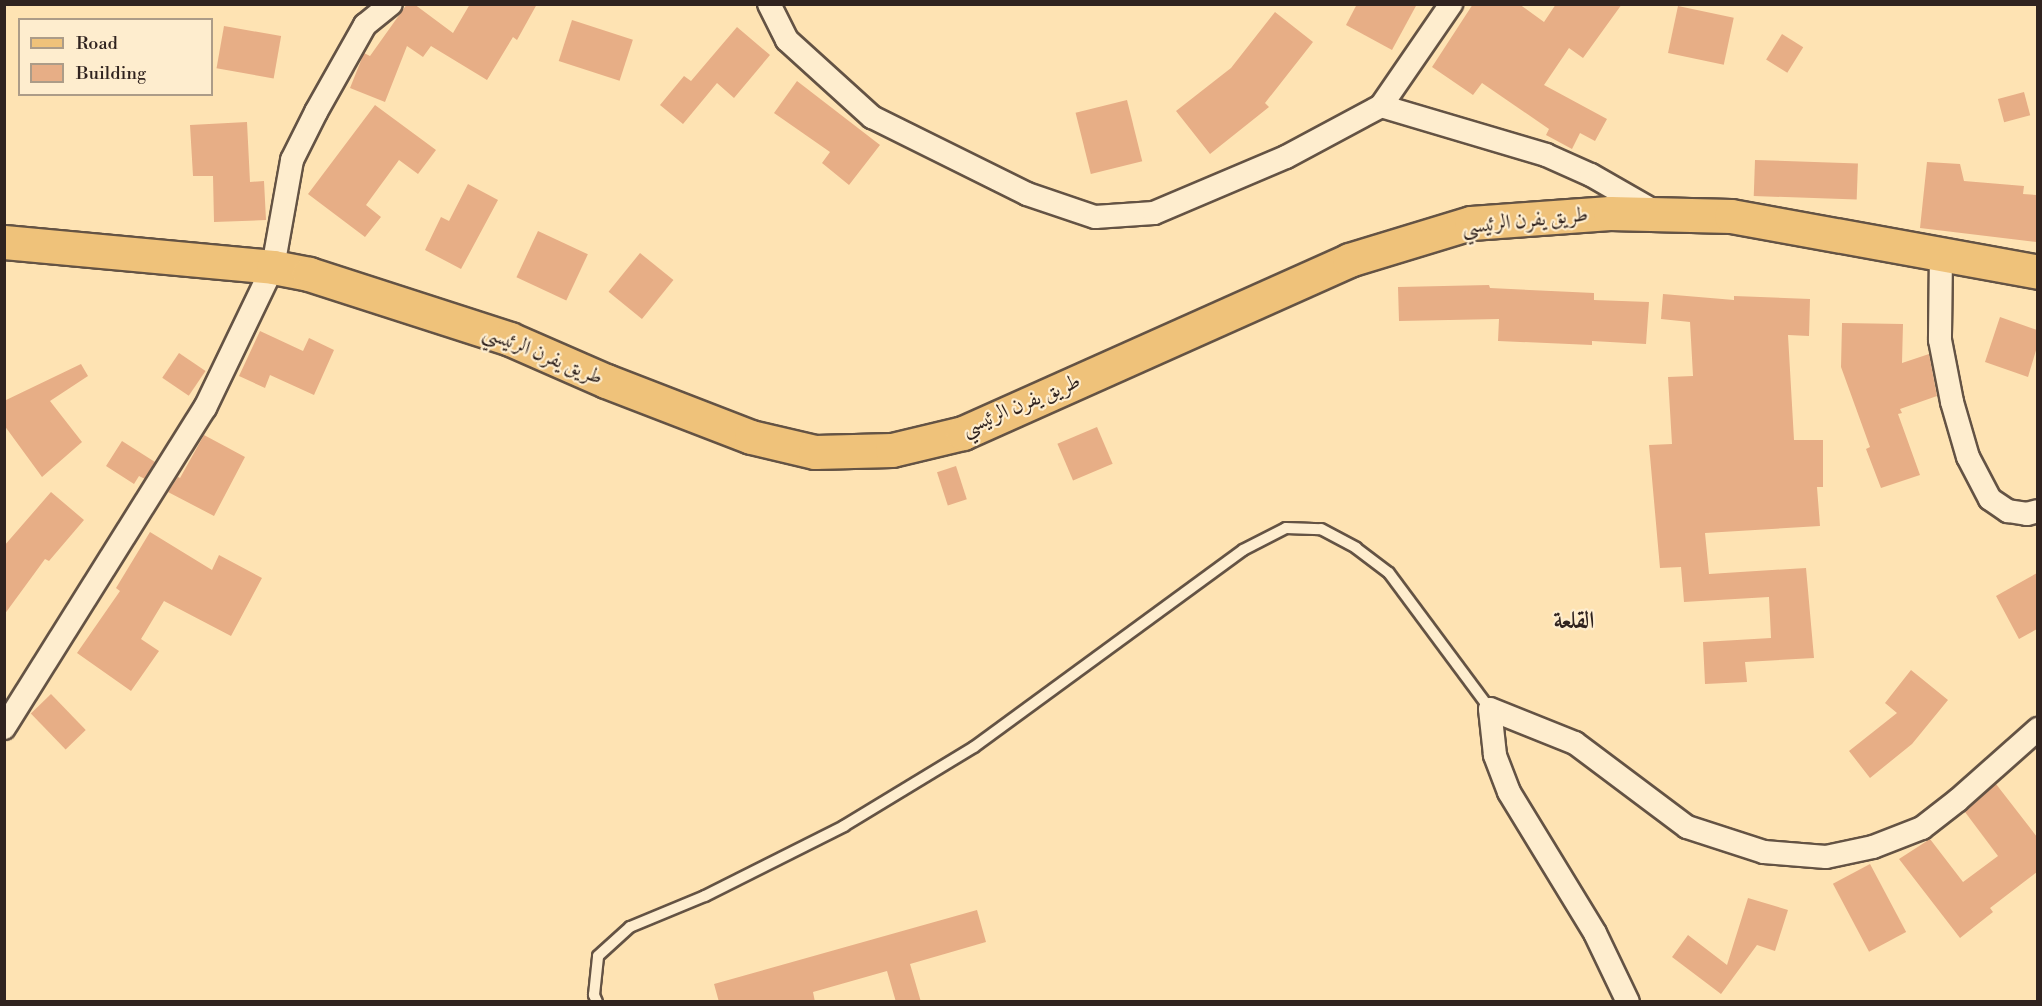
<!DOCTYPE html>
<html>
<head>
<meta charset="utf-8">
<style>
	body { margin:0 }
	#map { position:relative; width:2042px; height:1006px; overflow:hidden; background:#fee3b3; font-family:"Libre Bodoni",Amiri,serif }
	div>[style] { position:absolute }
	.building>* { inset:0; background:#e7ae86; transform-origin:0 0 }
	.roads { filter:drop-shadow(2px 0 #645344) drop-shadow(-2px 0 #645344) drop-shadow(0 2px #645344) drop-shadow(0 -2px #645344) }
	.service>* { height:10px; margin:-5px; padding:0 5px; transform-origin:5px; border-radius:5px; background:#feedce }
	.minor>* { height:22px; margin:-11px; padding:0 11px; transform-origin:11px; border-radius:11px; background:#feedce }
	.primary>* { height:33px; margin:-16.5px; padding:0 16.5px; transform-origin:16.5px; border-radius:16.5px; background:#efc27a }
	span { translate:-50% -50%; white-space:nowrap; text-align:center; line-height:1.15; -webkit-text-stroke:4.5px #feedce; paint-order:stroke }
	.street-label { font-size:21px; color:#30231f }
	.quarter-label { font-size:24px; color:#30231f; font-weight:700 }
	.frame { position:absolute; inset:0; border:6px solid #30231f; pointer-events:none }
	.legend { position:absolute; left:18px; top:18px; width:195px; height:78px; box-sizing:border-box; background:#feedce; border:2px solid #ac9c88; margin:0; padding:8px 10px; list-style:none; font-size:18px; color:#30231f }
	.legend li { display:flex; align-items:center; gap:12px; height:30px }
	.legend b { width:30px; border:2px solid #ac9c88 }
</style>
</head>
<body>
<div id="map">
	<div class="building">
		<div style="clip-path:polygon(407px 4px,414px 4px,453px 33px,470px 4px,537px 4px,517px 40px,513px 37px,487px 80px,431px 46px,423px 57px,407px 46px,385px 102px,350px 88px,364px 53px,370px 56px)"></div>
		<div style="clip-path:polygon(1357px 4px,1417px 4px,1392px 50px,1346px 25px)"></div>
		<div style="clip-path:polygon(1473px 4px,1519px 4px,1544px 22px,1556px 4px,1622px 4px,1583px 58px,1569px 48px,1544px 85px,1607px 119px,1595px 141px,1580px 133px,1572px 149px,1546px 135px,1549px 129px,1482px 83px,1473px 95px,1432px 67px)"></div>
		<div style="left:1678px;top:6px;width:57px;height:48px;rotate:12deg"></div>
		<div style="clip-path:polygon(1275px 12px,1313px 42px,1265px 103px,1269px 107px,1210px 154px,1176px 111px,1231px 68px)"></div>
		<div style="left:572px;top:20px;width:64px;height:43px;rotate:18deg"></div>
		<div style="left:224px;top:26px;width:58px;height:43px;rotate:10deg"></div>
		<div style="clip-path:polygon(737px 27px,770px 55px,734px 98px,717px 83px,683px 124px,660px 105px,684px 76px,691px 81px)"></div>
		<div style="left:1782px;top:34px;width:25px;height:30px;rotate:32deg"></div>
		<div style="clip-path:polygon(797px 81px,880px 145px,849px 185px,822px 163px,830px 152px,774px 113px)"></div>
		<div style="left:2024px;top:92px;width:24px;height:27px;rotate:75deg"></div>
		<div style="left:1127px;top:100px;width:63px;height:53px;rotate:76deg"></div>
		<div style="clip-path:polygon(375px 105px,436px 150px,418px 174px,399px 160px,366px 205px,381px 217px,365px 237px,308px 194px)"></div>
		<div style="clip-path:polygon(247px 122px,250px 182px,264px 181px,266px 220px,214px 222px,213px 176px,193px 176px,190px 125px)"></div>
		<div style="left:1755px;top:160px;width:103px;height:36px;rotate:2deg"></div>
		<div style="clip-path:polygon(1927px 162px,1960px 164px,1964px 181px,2024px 186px,2023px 194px,2037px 195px,2037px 242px,1920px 228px)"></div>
		<div style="clip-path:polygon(468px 184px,498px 200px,461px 269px,425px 250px,441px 217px,449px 221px)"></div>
		<div style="left:538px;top:231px;width:55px;height:51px;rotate:25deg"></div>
		<div style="left:640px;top:253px;width:43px;height:50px;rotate:39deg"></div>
		<div style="clip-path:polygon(1489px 285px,1490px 288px,1594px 293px,1594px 300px,1649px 302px,1646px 344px,1592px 341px,1592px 345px,1498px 341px,1499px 319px,1399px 321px,1398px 287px)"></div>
		<div style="clip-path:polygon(1663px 294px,1734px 300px,1734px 296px,1810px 299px,1809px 336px,1788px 335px,1794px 440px,1823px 440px,1823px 487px,1817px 487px,1820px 526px,1705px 533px,1709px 574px,1806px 568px,1814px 658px,1745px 662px,1747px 682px,1705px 684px,1703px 642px,1771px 638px,1769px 597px,1684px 602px,1681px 567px,1660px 568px,1649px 445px,1672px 444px,1668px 377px,1693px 376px,1690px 322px,1661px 319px)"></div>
		<div style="clip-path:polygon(2000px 317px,2037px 330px,2037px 347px,2028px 377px,1985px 362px)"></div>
		<div style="clip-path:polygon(1842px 323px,1903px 324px,1902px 363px,1929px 354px,1937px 396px,1900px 409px,1902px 413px,1898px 414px,1920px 475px,1881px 488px,1866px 449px,1870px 447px,1841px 367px)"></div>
		<div style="clip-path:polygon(260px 331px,303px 351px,309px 338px,334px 350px,314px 395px,270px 375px,265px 388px,239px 376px)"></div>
		<div style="left:179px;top:353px;width:32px;height:30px;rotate:34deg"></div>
		<div style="clip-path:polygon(81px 364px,88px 376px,50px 401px,82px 442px,42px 477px,4px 425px,4px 401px)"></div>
		<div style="left:1097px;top:427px;width:40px;height:43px;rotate:67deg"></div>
		<div style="clip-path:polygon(204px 435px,245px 457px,214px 516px,168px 492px,178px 477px,180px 478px)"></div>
		<div style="clip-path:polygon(122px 441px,155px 462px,145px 479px,139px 476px,134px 484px,106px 466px)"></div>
		<div style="left:956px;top:466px;width:35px;height:20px;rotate:72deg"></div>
		<div style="clip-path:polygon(51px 492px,84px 520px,49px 561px,45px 559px,4px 615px,4px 546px)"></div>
		<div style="clip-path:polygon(150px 532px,212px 570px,219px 555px,262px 578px,231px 636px,164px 601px,141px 639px,159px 651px,131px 691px,77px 653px,120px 591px,116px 588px)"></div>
		<div style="clip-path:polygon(2037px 573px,2037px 629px,2019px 639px,1996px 596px)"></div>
		<div style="clip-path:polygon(1911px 670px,1948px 700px,1912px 744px,1870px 778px,1849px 751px,1897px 713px,1885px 703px)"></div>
		<div style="left:51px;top:694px;width:50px;height:28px;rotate:46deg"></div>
		<div style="clip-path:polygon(1996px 784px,2037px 837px,2037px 872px,1990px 908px,1993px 912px,1960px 938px,1899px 859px,1930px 839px,1963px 882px,1998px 856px,1965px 812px)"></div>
		<div style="left:1870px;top:864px;width:77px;height:42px;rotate:62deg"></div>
		<div style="clip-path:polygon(1748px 898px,1788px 910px,1775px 951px,1757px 945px,1721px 994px,1672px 957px,1688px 935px,1727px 965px)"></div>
		<div style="clip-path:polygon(977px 910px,986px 942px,910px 964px,921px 1002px,896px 1002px,887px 971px,813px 992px,815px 1002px,719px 1002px,714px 984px)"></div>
	</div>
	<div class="roads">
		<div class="service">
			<div style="left:597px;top:1002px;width:8px;rotate:-113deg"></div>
			<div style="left:594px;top:995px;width:39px;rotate:-84deg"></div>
			<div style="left:598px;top:956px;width:43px;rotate:-42.2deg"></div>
			<div style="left:630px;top:927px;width:81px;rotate:-22.5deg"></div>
			<div style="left:705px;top:896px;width:156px;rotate:-26.7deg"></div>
			<div style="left:844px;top:826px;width:152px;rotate:-31.3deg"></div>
			<div style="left:974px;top:747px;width:333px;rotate:-36.2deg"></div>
			<div style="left:1243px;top:550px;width:48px;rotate:-27.1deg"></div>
			<div style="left:1286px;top:528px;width:35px;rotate:2deg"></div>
			<div style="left:1321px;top:529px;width:40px;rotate:28deg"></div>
			<div style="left:1356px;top:548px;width:41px;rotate:37.1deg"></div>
			<div style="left:1389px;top:573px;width:169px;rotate:53.4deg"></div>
		</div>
		<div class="minor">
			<div style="left:769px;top:4px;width:40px;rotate:63.4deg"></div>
			<div style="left:787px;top:40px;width:115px;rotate:42.2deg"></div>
			<div style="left:872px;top:117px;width:173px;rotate:26.4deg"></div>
			<div style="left:1027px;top:194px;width:72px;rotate:18.7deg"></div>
			<div style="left:1095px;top:217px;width:59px;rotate:-3.9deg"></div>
			<div style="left:1154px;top:213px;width:143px;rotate:-23deg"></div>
			<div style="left:1286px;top:157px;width:108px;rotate:-28.2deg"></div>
			<div style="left:1381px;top:106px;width:172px;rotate:16.5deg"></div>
			<div style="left:1546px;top:155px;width:49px;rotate:24deg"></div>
			<div style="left:1591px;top:175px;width:76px;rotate:29.9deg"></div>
			<div style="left:1381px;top:106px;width:124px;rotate:-55.5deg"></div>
			<div style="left:1941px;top:254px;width:86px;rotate:90.7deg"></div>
			<div style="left:1940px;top:340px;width:63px;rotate:79deg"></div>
			<div style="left:1952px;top:402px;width:57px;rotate:73.8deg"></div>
			<div style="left:1968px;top:457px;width:47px;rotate:62.4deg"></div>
			<div style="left:1990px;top:499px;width:22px;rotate:34deg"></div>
			<div style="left:2008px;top:511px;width:19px;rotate:9deg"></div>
			<div style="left:2027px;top:514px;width:11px;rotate:-15deg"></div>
			<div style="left:4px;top:728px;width:378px;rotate:-57.9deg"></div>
			<div style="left:205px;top:408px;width:157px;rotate:-64.3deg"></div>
			<div style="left:273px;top:267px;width:109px;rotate:-79.9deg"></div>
			<div style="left:292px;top:160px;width:54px;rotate:-63.4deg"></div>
			<div style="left:316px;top:112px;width:100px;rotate:-60.6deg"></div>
			<div style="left:365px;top:25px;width:33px;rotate:-39deg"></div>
			<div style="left:1628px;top:1002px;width:76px;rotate:-115.6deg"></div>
			<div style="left:1595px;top:933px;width:165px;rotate:-121.4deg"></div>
			<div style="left:1509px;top:792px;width:40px;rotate:-111deg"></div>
			<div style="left:1495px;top:755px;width:46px;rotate:-96.2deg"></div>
			<div style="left:1490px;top:709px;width:92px;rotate:21.8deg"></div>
			<div style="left:1575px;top:743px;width:140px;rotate:36.9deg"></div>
			<div style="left:1687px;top:827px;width:81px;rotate:18deg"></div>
			<div style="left:1764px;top:852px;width:62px;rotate:4.6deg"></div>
			<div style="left:1826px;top:857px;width:48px;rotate:-12deg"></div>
			<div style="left:1873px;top:847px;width:53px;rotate:-21.2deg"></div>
			<div style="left:1922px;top:828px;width:46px;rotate:-37.9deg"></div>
			<div style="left:1958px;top:800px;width:107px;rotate:-41.6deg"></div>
		</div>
		<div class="primary">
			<div style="left:4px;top:242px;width:270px;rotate:5.3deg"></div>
			<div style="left:273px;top:267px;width:37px;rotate:11deg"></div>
			<div style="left:309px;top:274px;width:211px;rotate:17.9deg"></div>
			<div style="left:510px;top:339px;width:105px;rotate:23.6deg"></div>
			<div style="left:606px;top:381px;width:155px;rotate:21.1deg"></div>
			<div style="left:751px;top:437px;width:66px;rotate:13.2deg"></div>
			<div style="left:815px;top:452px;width:77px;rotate:-1.5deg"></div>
			<div style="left:892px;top:450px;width:73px;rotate:-13.5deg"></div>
			<div style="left:963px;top:433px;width:423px;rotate:-24.1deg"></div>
			<div style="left:1349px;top:260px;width:127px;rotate:-16.9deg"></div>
			<div style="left:1471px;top:223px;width:139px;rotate:-4.1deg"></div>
			<div style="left:1610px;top:213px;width:121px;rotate:1.4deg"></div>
			<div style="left:1731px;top:216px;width:312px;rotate:10.3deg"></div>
		</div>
	</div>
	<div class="street-label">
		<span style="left:1525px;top:221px;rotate:-6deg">طريق يفرن الرئيسي</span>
		<span style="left:543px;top:355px;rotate:22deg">طريق يفرن الرئيسي</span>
		<span style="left:1021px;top:405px;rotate:-23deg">طريق يفرن الرئيسي</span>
	</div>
	<div class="quarter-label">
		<span style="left:1574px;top:622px">القلعة</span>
	</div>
	<div class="frame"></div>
	<ul class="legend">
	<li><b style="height:8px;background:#efc27a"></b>Road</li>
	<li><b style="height:16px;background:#e7ae86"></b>Building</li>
	</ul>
</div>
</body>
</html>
